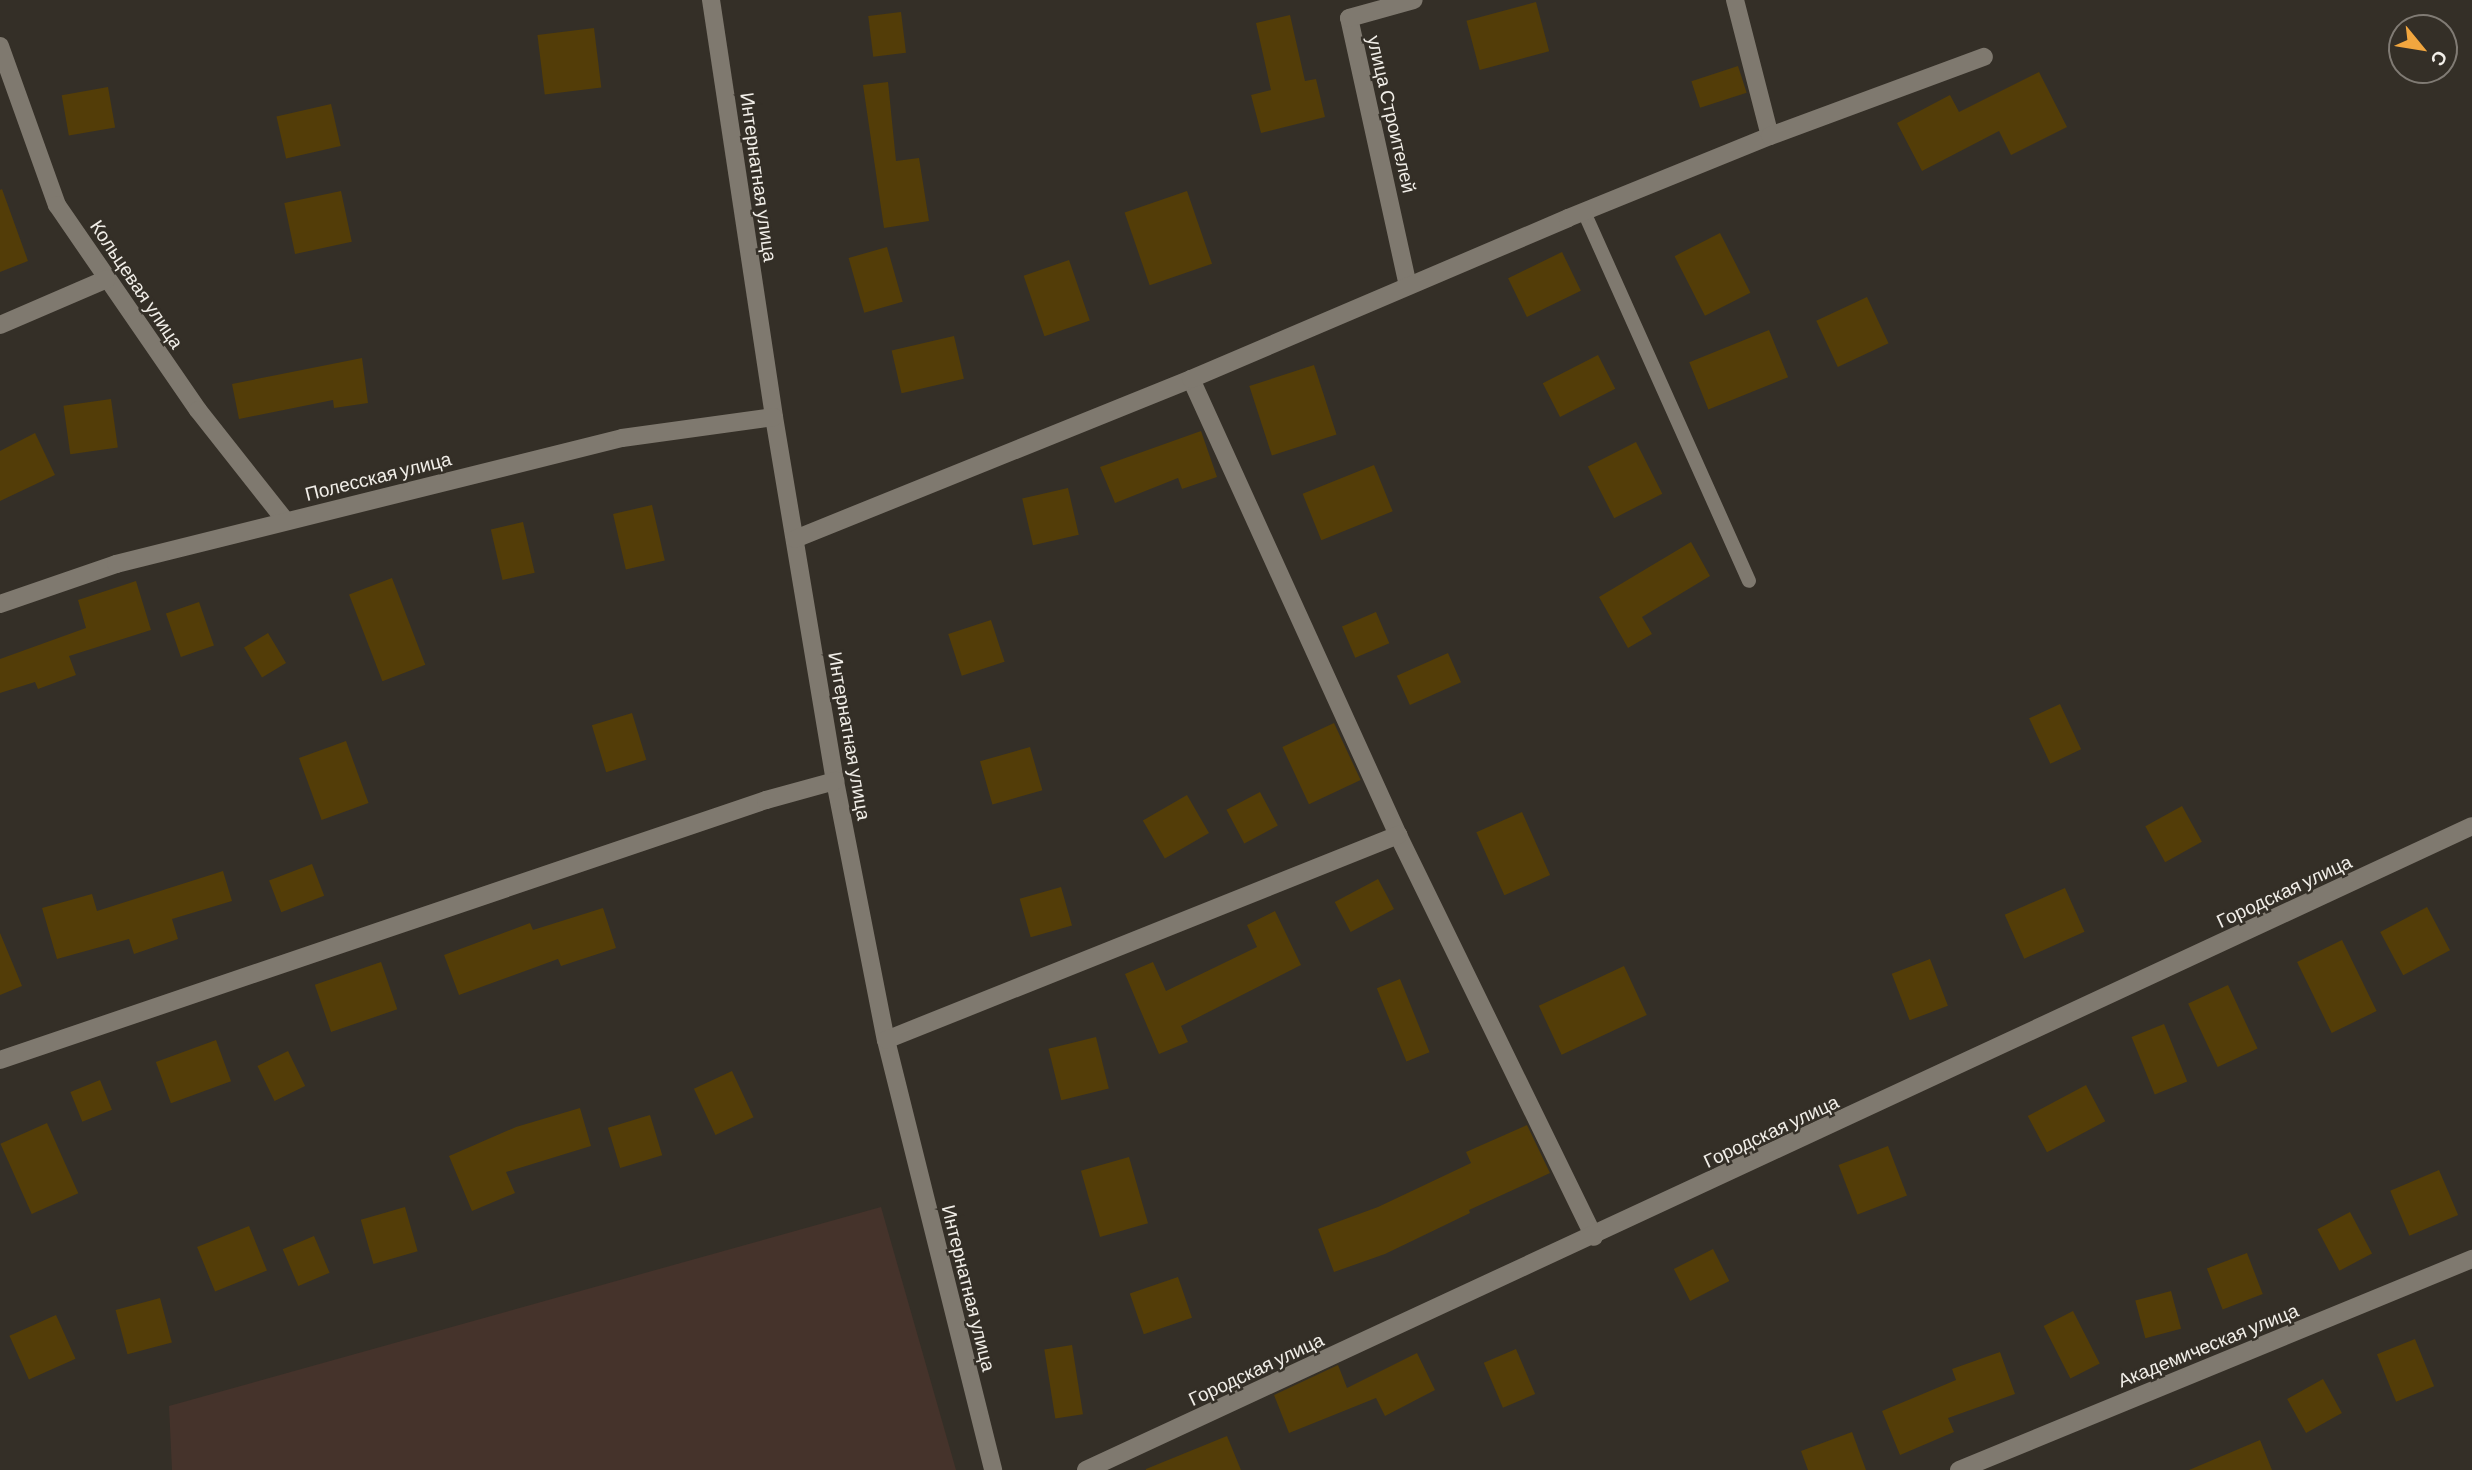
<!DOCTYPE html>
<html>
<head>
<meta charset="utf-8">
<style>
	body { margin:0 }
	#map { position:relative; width:2472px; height:1470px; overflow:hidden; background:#342f27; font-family:Barlow,sans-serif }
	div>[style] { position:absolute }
	.education>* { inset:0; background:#45332b }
	.building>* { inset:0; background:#533d08; transform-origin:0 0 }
	.lane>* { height:14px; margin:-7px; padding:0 7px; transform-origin:7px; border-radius:7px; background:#7f796f }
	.street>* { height:18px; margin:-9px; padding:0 9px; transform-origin:9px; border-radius:9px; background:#7f796f }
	span { translate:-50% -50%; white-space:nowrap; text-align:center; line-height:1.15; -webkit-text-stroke:5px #342f27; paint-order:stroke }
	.street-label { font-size:19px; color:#f1eee8 }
	.north { position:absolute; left:2388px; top:14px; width:70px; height:70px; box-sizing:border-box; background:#342f27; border:2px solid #807b74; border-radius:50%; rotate:120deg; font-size:19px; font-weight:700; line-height:28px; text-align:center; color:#f1eee8 }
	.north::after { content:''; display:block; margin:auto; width:24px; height:32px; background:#f1a63f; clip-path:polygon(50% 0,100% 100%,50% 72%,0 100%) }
</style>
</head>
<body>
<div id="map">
	<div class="education">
		<div style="clip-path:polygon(881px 1207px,956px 1470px,172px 1470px,169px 1406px)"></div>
	</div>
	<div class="building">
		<div style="left:1536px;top:2px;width:51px;height:72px;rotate:75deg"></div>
		<div style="left:901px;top:12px;width:41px;height:33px;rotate:83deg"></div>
		<div style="clip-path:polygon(1290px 15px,1305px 81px,1316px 79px,1325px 117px,1261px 133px,1251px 95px,1271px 90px,1256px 23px)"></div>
		<div style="left:594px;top:28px;width:60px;height:57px;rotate:83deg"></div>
		<div style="left:1738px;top:66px;width:28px;height:49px;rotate:72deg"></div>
		<div style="clip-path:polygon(2039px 72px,2067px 127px,2011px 155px,1999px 131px,1922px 171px,1897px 123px,1950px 95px,1959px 112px)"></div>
		<div style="clip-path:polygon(888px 82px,896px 161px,919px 158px,929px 221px,884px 228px,863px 85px)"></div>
		<div style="left:108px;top:87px;width:41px;height:47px;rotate:80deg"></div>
		<div style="left:331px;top:104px;width:43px;height:56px;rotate:77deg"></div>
		<div style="clip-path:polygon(2px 189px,28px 261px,0 272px,0 190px)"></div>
		<div style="left:341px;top:191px;width:52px;height:58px;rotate:78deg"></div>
		<div style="left:1187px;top:191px;width:77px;height:66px;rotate:71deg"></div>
		<div style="left:1720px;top:233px;width:67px;height:51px;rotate:63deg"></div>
		<div style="left:887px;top:247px;width:57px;height:40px;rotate:74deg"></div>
		<div style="left:1562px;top:252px;width:43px;height:60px;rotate:64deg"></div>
		<div style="left:1069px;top:260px;width:64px;height:48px;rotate:71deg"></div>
		<div style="left:1867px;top:297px;width:51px;height:56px;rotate:65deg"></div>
		<div style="left:1769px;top:330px;width:51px;height:86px;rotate:68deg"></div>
		<div style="left:954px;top:336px;width:44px;height:64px;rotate:77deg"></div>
		<div style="left:1598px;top:355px;width:38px;height:62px;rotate:63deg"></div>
		<div style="clip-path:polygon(362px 358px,368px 403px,334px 408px,333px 400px,239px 419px,232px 384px)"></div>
		<div style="left:1314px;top:365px;width:73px;height:68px;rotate:72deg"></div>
		<div style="left:111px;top:399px;width:49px;height:48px;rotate:82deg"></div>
		<div style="clip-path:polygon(1201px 431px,1217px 477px,1182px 489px,1178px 478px,1115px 503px,1100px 467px)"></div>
		<div style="clip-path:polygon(35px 433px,55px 475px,0 501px,0 451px)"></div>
		<div style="left:1636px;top:442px;width:58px;height:54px;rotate:63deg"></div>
		<div style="left:1374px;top:465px;width:50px;height:77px;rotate:68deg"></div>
		<div style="left:1068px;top:488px;width:48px;height:47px;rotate:77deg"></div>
		<div style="left:652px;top:505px;width:57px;height:40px;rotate:77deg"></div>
		<div style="left:523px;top:522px;width:52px;height:33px;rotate:77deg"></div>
		<div style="clip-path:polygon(1691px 542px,1710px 576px,1642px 617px,1652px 634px,1628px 648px,1599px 597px)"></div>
		<div style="left:392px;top:578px;width:93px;height:46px;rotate:69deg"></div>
		<div style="clip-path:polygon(136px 581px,151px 630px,69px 656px,76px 675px,38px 689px,35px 682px,0 693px,0 659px,86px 628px,78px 600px)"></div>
		<div style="left:199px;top:602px;width:46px;height:35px;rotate:71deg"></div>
		<div style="left:1376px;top:612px;width:34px;height:37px;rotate:67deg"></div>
		<div style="left:991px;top:620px;width:44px;height:45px;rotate:72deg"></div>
		<div style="left:268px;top:633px;width:35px;height:28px;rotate:59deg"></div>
		<div style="left:1448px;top:653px;width:32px;height:56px;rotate:66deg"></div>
		<div style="left:2060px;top:704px;width:50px;height:34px;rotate:65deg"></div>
		<div style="left:632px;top:713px;width:49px;height:42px;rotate:73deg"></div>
		<div style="left:1334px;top:723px;width:63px;height:57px;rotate:65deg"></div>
		<div style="left:346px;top:741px;width:66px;height:50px;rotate:70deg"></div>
		<div style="left:1030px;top:747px;width:45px;height:52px;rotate:74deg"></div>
		<div style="left:1260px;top:792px;width:38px;height:38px;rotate:62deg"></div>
		<div style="left:1187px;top:795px;width:44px;height:51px;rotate:60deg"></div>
		<div style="left:2182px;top:806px;width:41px;height:42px;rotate:61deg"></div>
		<div style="left:1522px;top:812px;width:69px;height:50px;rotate:66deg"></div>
		<div style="left:312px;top:864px;width:34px;height:46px;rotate:69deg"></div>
		<div style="clip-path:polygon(223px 871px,232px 901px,172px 919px,178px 939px,134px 954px,129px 939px,57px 959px,42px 908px,92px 894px,97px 911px)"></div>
		<div style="left:1378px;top:879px;width:34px;height:49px;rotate:62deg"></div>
		<div style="left:1061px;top:887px;width:40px;height:43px;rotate:74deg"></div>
		<div style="left:2065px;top:888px;width:48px;height:66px;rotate:66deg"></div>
		<div style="left:2427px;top:907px;width:49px;height:53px;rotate:62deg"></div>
		<div style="clip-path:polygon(603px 908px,616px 948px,561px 966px,558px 959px,459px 995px,444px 955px,530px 923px,533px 930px)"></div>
		<div style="clip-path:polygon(1275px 911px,1301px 965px,1181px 1026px,1188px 1042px,1159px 1054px,1125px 974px,1153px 962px,1166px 991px,1257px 947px,1247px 925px)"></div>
		<div style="clip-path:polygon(0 933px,22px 986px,0 995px)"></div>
		<div style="left:2342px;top:940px;width:79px;height:50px;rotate:64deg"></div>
		<div style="left:1930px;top:959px;width:50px;height:41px;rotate:69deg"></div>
		<div style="left:381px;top:962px;width:50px;height:70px;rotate:71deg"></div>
		<div style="left:1624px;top:966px;width:54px;height:94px;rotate:65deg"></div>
		<div style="left:1400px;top:979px;width:79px;height:25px;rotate:68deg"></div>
		<div style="left:2228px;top:985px;width:70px;height:44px;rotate:65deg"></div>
		<div style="left:2164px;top:1024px;width:62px;height:35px;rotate:68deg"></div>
		<div style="left:1096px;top:1037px;width:53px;height:49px;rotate:76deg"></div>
		<div style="left:216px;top:1040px;width:44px;height:64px;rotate:70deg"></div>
		<div style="left:288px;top:1051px;width:39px;height:34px;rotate:64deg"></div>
		<div style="left:732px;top:1071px;width:51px;height:42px;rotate:65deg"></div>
		<div style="left:100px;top:1080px;width:32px;height:32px;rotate:68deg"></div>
		<div style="left:2086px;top:1085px;width:41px;height:66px;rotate:62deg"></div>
		<div style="clip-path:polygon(580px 1108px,591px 1146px,506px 1172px,515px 1193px,472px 1211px,449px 1156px,516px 1127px)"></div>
		<div style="left:650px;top:1115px;width:42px;height:44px;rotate:73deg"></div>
		<div style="left:47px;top:1123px;width:77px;height:51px;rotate:66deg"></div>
		<div style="clip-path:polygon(1527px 1125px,1550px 1173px,1469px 1210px,1470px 1213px,1385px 1254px,1334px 1272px,1318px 1229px,1378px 1207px,1471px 1163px,1466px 1152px)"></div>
		<div style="left:1888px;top:1146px;width:53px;height:53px;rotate:69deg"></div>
		<div style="left:1129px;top:1157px;width:69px;height:50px;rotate:74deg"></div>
		<div style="left:2439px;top:1170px;width:49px;height:53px;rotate:67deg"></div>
		<div style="left:405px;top:1207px;width:46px;height:46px;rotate:74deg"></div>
		<div style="left:2350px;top:1212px;width:47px;height:37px;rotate:62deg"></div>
		<div style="left:249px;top:1226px;width:48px;height:56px;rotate:68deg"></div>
		<div style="left:314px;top:1236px;width:40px;height:34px;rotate:67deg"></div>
		<div style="left:1713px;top:1249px;width:36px;height:44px;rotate:63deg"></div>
		<div style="left:2247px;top:1253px;width:44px;height:43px;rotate:69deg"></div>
		<div style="left:1178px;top:1277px;width:43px;height:51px;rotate:71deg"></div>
		<div style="left:2171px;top:1291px;width:39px;height:37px;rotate:75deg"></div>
		<div style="left:160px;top:1298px;width:46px;height:46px;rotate:75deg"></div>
		<div style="left:2073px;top:1311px;width:59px;height:33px;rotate:63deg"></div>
		<div style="left:56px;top:1315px;width:48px;height:51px;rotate:66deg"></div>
		<div style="left:2415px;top:1339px;width:51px;height:41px;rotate:68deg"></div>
		<div style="left:1072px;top:1345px;width:70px;height:28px;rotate:81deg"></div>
		<div style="left:1516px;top:1349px;width:49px;height:35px;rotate:67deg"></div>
		<div style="clip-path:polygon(2000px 1352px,2015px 1394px,1948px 1418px,1954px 1432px,1900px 1455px,1882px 1411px,1956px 1380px,1952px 1369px)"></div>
		<div style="clip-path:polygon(1417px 1353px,1435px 1390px,1385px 1416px,1376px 1398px,1289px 1433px,1274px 1395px,1338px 1365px,1347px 1388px)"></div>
		<div style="left:2323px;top:1379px;width:39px;height:41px;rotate:61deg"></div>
		<div style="clip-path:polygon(1852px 1432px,1866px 1470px,1808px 1470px,1801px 1451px)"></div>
		<div style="clip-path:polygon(1227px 1436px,1241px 1470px,1146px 1470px,1146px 1469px)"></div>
		<div style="clip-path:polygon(2260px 1440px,2272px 1470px,2189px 1470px)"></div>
	</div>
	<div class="lane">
		<div style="left:1584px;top:212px;width:404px;rotate:65.9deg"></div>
	</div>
	<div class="street">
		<div style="left:711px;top:0;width:422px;rotate:81.4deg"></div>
		<div style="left:774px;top:417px;width:369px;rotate:80.5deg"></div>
		<div style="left:835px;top:781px;width:264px;rotate:78.9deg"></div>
		<div style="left:886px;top:1040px;width:443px;rotate:76deg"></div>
		<div style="left:1735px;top:0;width:140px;rotate:75.6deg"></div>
		<div style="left:0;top:46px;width:169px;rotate:70.3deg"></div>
		<div style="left:57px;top:205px;width:249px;rotate:55.5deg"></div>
		<div style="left:198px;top:410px;width:140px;rotate:51.7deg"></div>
		<div style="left:1408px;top:286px;width:274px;rotate:-102.4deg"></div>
		<div style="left:1349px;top:18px;width:67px;rotate:-15.5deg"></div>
		<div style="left:0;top:325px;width:116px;rotate:-23.3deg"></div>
		<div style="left:1191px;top:379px;width:501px;rotate:65.58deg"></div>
		<div style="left:1398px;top:835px;width:447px;rotate:64deg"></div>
		<div style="left:795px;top:539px;width:427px;rotate:-22deg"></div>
		<div style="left:1191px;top:379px;width:410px;rotate:-23.1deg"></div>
		<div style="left:1568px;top:218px;width:218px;rotate:-22.1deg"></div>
		<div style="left:1770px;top:136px;width:228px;rotate:-20.3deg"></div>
		<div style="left:0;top:604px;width:123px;rotate:-19deg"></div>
		<div style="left:116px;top:564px;width:521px;rotate:-13.98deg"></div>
		<div style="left:622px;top:438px;width:153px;rotate:-7.9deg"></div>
		<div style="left:886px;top:1040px;width:552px;rotate:-21.82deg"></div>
		<div style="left:0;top:1060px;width:809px;rotate:-18.75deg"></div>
		<div style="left:766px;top:800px;width:72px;rotate:-15.4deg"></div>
		<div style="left:1086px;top:1470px;width:1528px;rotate:-24.92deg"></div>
		<div style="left:1959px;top:1470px;width:555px;rotate:-22.36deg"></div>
	</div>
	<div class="street-label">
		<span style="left:1392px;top:114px;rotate:77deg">улица Строителей</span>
		<span style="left:759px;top:177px;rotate:82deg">Интернатная улица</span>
		<span style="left:137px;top:284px;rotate:56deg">Кольцевая улица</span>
		<span style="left:378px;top:476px;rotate:-14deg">Полесская улица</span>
		<span style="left:850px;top:736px;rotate:80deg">Интернатная улица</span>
		<span style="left:2284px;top:891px;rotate:-25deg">Городская улица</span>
		<span style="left:1771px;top:1131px;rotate:-25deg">Городская улица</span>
		<span style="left:969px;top:1288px;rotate:76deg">Интернатная улица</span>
		<span style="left:2208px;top:1345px;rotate:-22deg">Академическая улица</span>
		<span style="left:1256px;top:1369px;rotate:-25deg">Городская улица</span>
	</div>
	<div class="north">С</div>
</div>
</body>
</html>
